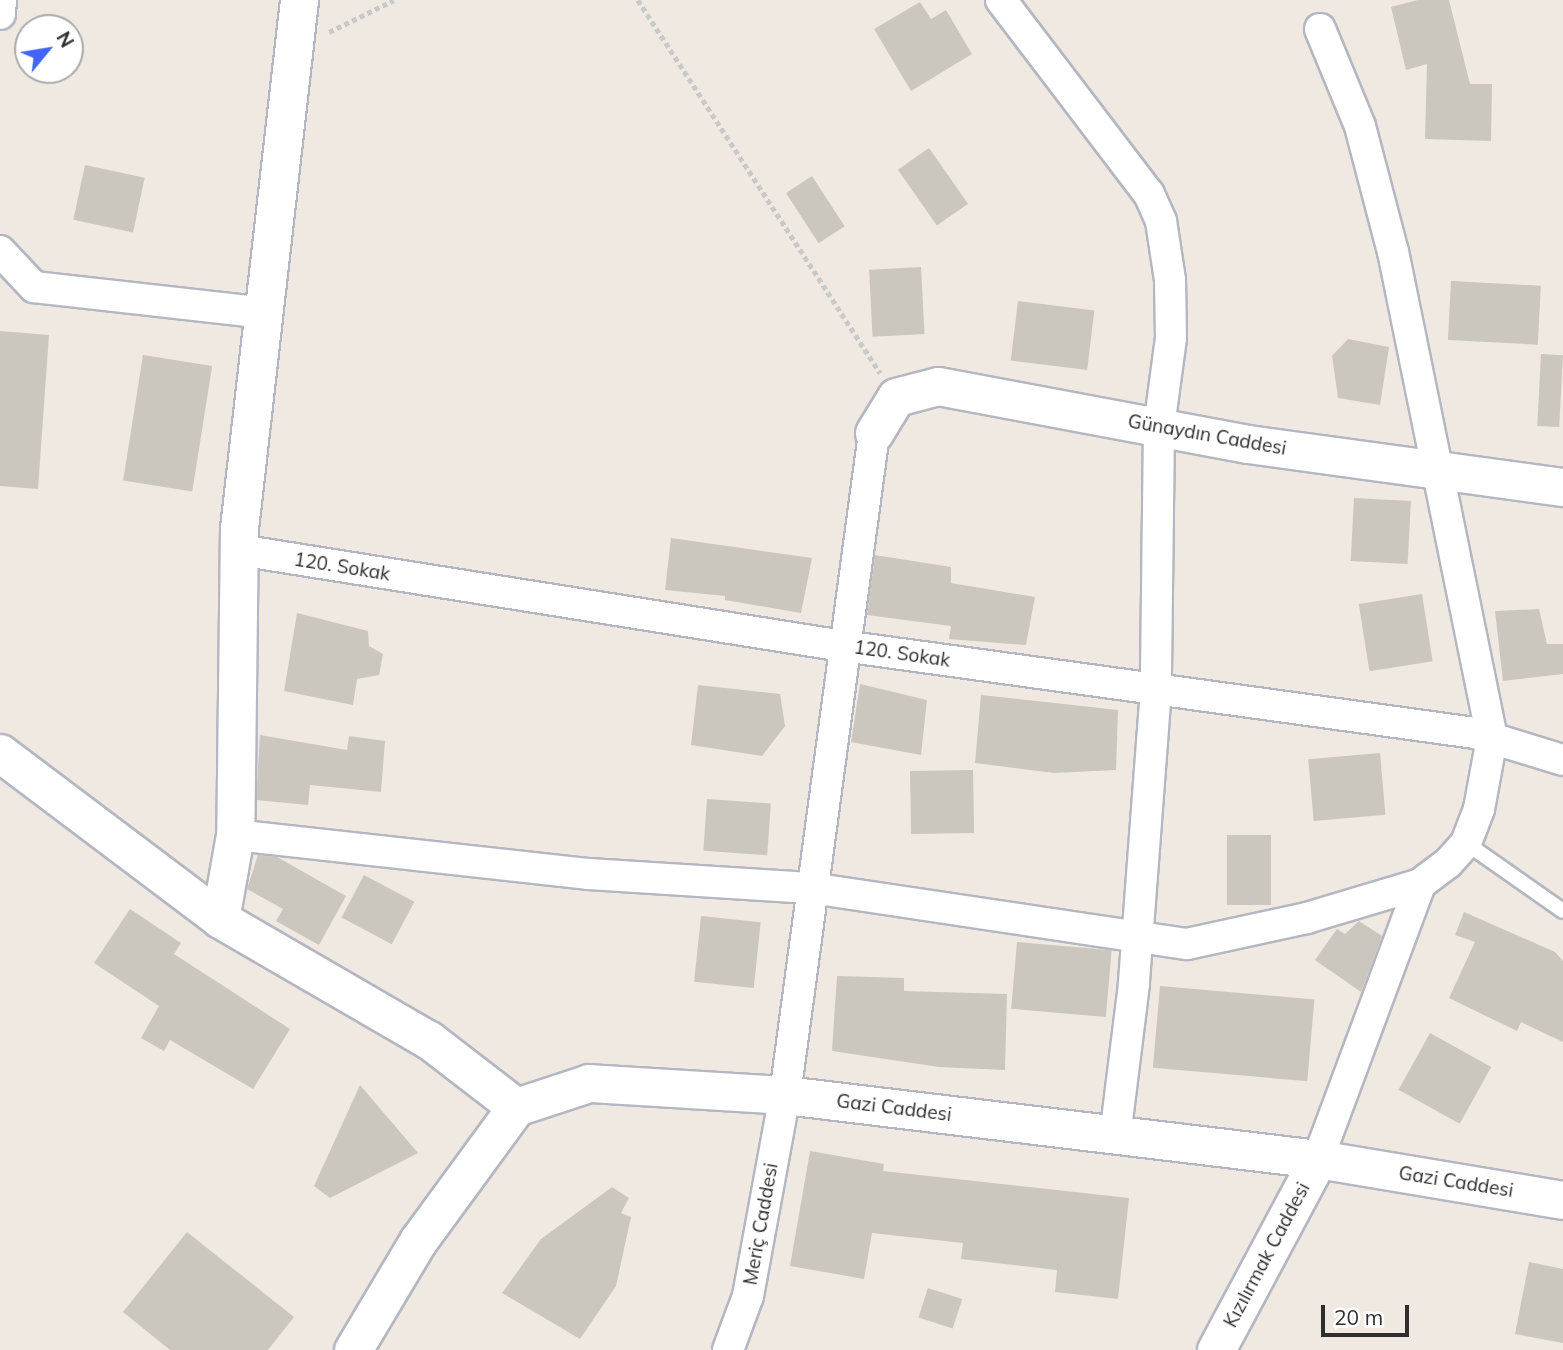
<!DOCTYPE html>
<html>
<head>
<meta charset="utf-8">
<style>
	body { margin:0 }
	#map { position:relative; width:1563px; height:1350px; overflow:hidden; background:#efe9e1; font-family:Mulish,sans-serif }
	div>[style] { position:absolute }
	.building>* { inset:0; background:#cbc7bf; transform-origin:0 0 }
	.path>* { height:4.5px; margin-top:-2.25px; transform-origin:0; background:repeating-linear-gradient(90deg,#c9c9c9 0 5px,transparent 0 8.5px) }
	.roads { filter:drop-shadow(2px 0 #b4b7c1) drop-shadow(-2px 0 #b4b7c1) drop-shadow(0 2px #b4b7c1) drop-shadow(0 -2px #b4b7c1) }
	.service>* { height:14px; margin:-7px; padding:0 7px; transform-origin:7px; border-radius:7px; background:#fff }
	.minor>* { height:30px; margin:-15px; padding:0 15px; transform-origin:15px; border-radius:15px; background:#fff }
	.tertiary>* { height:37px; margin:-18.5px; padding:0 18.5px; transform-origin:18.5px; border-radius:18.5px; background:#fff }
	span { translate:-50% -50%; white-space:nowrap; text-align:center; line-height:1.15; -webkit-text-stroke:6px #fff; paint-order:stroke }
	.street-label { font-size:19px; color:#2e2e2e }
	.north { position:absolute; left:14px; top:14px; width:70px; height:70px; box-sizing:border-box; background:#fff; border:2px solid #ababab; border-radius:50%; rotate:60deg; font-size:19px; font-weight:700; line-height:28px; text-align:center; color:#2e2e2e }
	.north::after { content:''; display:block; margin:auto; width:24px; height:32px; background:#4264fb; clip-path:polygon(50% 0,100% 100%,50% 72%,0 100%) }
	.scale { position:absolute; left:1321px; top:1305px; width:88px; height:32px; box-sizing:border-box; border:4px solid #2e2e2e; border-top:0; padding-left:9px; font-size:21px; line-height:24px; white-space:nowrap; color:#2e2e2e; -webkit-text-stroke:5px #fff; paint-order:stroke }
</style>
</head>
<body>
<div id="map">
	<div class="building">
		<div style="clip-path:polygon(1418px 0,1449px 0,1470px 84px,1492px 84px,1491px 141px,1425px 139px,1427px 64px,1406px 70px,1391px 7px)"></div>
		<div style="clip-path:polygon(920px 2px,931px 19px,946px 10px,972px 54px,911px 91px,874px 29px)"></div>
		<div style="left:929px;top:148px;width:68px;height:38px;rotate:55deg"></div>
		<div style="left:85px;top:165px;width:61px;height:56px;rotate:12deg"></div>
		<div style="left:812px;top:176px;width:60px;height:31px;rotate:57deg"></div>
		<div style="left:921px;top:267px;width:67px;height:52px;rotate:87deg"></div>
		<div style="left:1451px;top:281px;width:90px;height:59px;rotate:3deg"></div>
		<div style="left:1018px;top:301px;width:77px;height:60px;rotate:7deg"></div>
		<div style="clip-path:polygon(0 331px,49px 335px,38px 489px,0 486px)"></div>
		<div style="clip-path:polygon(1348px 339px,1389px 347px,1380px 405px,1338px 398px,1332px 356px)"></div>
		<div style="left:1541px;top:354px;width:22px;height:72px;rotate:3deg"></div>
		<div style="left:143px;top:355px;width:70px;height:127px;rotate:9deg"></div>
		<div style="left:1354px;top:498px;width:57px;height:63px;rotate:3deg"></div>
		<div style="clip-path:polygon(671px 538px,812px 558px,801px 613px,725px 600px,725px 596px,665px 590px)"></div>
		<div style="clip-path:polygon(875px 555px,951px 567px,951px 583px,1035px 597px,1026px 645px,949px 639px,951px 626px,867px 615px)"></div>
		<div style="left:1422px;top:594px;width:68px;height:64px;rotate:81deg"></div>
		<div style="clip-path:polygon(1539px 609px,1547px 644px,1563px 644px,1563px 674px,1503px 681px,1495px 611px)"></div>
		<div style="clip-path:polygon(297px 613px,368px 631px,369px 646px,383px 654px,379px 675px,357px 679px,353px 705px,284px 691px)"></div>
		<div style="clip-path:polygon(860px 684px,927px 700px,921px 755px,851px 742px)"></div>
		<div style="clip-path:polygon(698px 685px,780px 694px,785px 726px,762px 756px,691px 745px)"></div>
		<div style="clip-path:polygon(981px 695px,1118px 710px,1116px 770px,1054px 773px,975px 763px)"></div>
		<div style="clip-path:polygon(260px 735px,347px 750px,349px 736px,385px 741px,381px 792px,310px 785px,308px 805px,256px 800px)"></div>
		<div style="left:1380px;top:753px;width:62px;height:72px;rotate:85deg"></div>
		<div style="left:973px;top:770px;width:63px;height:63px;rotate:89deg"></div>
		<div style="left:707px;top:799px;width:64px;height:52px;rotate:4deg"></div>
		<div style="left:1227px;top:835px;width:44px;height:70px"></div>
		<div style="clip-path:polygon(258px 855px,277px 857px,346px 896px,319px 945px,276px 921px,283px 909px,247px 889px)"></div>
		<div style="left:364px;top:875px;width:57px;height:48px;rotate:28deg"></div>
		<div style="clip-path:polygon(130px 909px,181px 943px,174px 954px,290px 1029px,253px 1089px,170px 1040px,164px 1051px,141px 1038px,159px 1006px,94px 963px)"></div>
		<div style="clip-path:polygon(1464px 912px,1555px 952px,1563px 961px,1563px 1042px,1521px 1022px,1517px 1031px,1449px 998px,1475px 942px,1455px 935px)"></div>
		<div style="left:701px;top:916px;width:60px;height:66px;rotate:6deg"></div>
		<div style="clip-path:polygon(1359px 921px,1382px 936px,1361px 992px,1315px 960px,1337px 929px,1345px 934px)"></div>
		<div style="left:1017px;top:942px;width:95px;height:67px;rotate:5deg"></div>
		<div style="clip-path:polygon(837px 976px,904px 978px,904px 991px,1007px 994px,1005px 1070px,939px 1067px,832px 1051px)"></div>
		<div style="left:1160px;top:986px;width:155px;height:82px;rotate:5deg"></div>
		<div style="left:1430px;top:1033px;width:70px;height:65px;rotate:29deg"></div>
		<div style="clip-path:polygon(360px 1085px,418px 1153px,330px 1198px,314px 1186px)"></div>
		<div style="clip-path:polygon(810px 1151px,884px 1164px,883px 1171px,1129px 1198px,1118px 1299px,1055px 1292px,1057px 1270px,961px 1259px,963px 1243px,872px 1233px,864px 1279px,790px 1266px)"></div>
		<div style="clip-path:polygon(612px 1187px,629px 1198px,621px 1213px,631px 1217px,616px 1286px,580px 1339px,502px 1293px,541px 1239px)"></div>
		<div style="clip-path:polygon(187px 1232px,294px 1317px,268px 1350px,170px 1350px,123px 1312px)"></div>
		<div style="clip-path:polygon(1529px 1262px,1563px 1269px,1563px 1343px,1515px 1334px)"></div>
		<div style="left:928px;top:1288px;width:36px;height:31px;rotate:18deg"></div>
	</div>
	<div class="path">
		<div style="left:638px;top:0;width:445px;rotate:57deg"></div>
		<div style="left:329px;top:32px;width:72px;rotate:-26.2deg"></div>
	</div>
	<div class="roads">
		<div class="service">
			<div style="left:1466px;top:843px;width:118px;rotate:35deg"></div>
		</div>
		<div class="minor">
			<div style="left:1001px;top:0;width:244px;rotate:52.7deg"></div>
			<div style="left:1149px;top:194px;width:30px;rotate:66deg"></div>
			<div style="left:1161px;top:221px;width:60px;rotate:81.3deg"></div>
			<div style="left:1170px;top:280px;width:58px;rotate:89deg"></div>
			<div style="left:1171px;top:338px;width:90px;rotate:97.7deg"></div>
			<div style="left:1159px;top:427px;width:262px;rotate:90.7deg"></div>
			<div style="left:1156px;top:689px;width:296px;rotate:94.3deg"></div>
			<div style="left:1134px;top:984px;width:153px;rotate:97.1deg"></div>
			<div style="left:0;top:14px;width:14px;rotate:-86deg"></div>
			<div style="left:0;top:251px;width:50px;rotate:46.6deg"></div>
			<div style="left:34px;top:287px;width:231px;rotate:6.4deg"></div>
			<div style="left:239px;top:550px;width:612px;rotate:9.03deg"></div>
			<div style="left:843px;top:646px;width:638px;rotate:7.84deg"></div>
			<div style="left:1475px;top:733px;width:92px;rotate:17.1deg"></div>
			<div style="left:235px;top:835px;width:355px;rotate:6.3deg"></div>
			<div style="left:588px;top:874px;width:223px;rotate:3.6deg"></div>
			<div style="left:811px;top:888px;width:380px;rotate:8.5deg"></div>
			<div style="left:1187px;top:944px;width:123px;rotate:-12.2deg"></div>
			<div style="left:1307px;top:918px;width:118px;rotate:-16.7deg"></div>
			<div style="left:1420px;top:884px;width:35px;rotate:-37deg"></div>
			<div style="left:1448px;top:863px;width:27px;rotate:-48deg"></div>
			<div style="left:1466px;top:843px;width:36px;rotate:-69deg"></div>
			<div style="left:1479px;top:809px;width:72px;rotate:-79.6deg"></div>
			<div style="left:1492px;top:738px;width:496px;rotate:-101.5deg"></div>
			<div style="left:1393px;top:252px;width:130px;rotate:-104.7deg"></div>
			<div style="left:1360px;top:126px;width:105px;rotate:-112.4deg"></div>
			<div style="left:1318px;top:1159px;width:293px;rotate:-69.6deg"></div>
			<div style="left:728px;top:1350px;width:58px;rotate:-69.7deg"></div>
			<div style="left:748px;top:1296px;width:204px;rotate:-79.6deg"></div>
			<div style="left:785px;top:1095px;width:668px;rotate:-82.34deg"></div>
		</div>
		<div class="tertiary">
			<div style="left:299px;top:0;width:531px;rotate:96.48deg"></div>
			<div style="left:239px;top:528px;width:307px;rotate:90.7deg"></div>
			<div style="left:235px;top:835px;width:85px;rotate:100.1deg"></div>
			<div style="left:220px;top:919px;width:241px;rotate:30.1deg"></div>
			<div style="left:429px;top:1040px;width:110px;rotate:37.6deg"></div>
			<div style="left:874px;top:433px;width:42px;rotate:-58.6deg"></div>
			<div style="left:896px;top:397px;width:43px;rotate:-14.7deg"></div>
			<div style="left:938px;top:386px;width:315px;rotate:10.6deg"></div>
			<div style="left:1248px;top:444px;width:318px;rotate:7.8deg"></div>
			<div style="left:0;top:753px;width:276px;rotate:37deg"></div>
			<div style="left:353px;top:1350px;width:127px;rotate:-59.2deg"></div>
			<div style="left:418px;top:1241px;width:166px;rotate:-53.8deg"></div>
			<div style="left:516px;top:1107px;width:77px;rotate:-18.2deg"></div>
			<div style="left:589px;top:1083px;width:196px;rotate:3.5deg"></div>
			<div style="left:785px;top:1095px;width:537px;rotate:6.85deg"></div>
			<div style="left:1318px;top:1159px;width:248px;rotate:9.5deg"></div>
			<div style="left:1216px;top:1350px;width:217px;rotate:-61.9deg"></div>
		</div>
	</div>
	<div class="street-label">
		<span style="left:1207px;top:435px;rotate:10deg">Günaydın Caddesi</span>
		<span style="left:342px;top:567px;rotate:9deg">120. Sokak</span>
		<span style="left:902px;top:654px;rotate:8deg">120. Sokak</span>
		<span style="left:894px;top:1108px;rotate:7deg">Gazi Caddesi</span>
		<span style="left:1456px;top:1182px;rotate:9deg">Gazi Caddesi</span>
		<span style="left:761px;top:1224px;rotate:-80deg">Meriç Caddesi</span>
		<span style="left:1267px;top:1255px;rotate:-62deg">Kızılırmak Caddesi</span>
	</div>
	<div class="north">N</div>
	<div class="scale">20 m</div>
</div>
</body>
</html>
